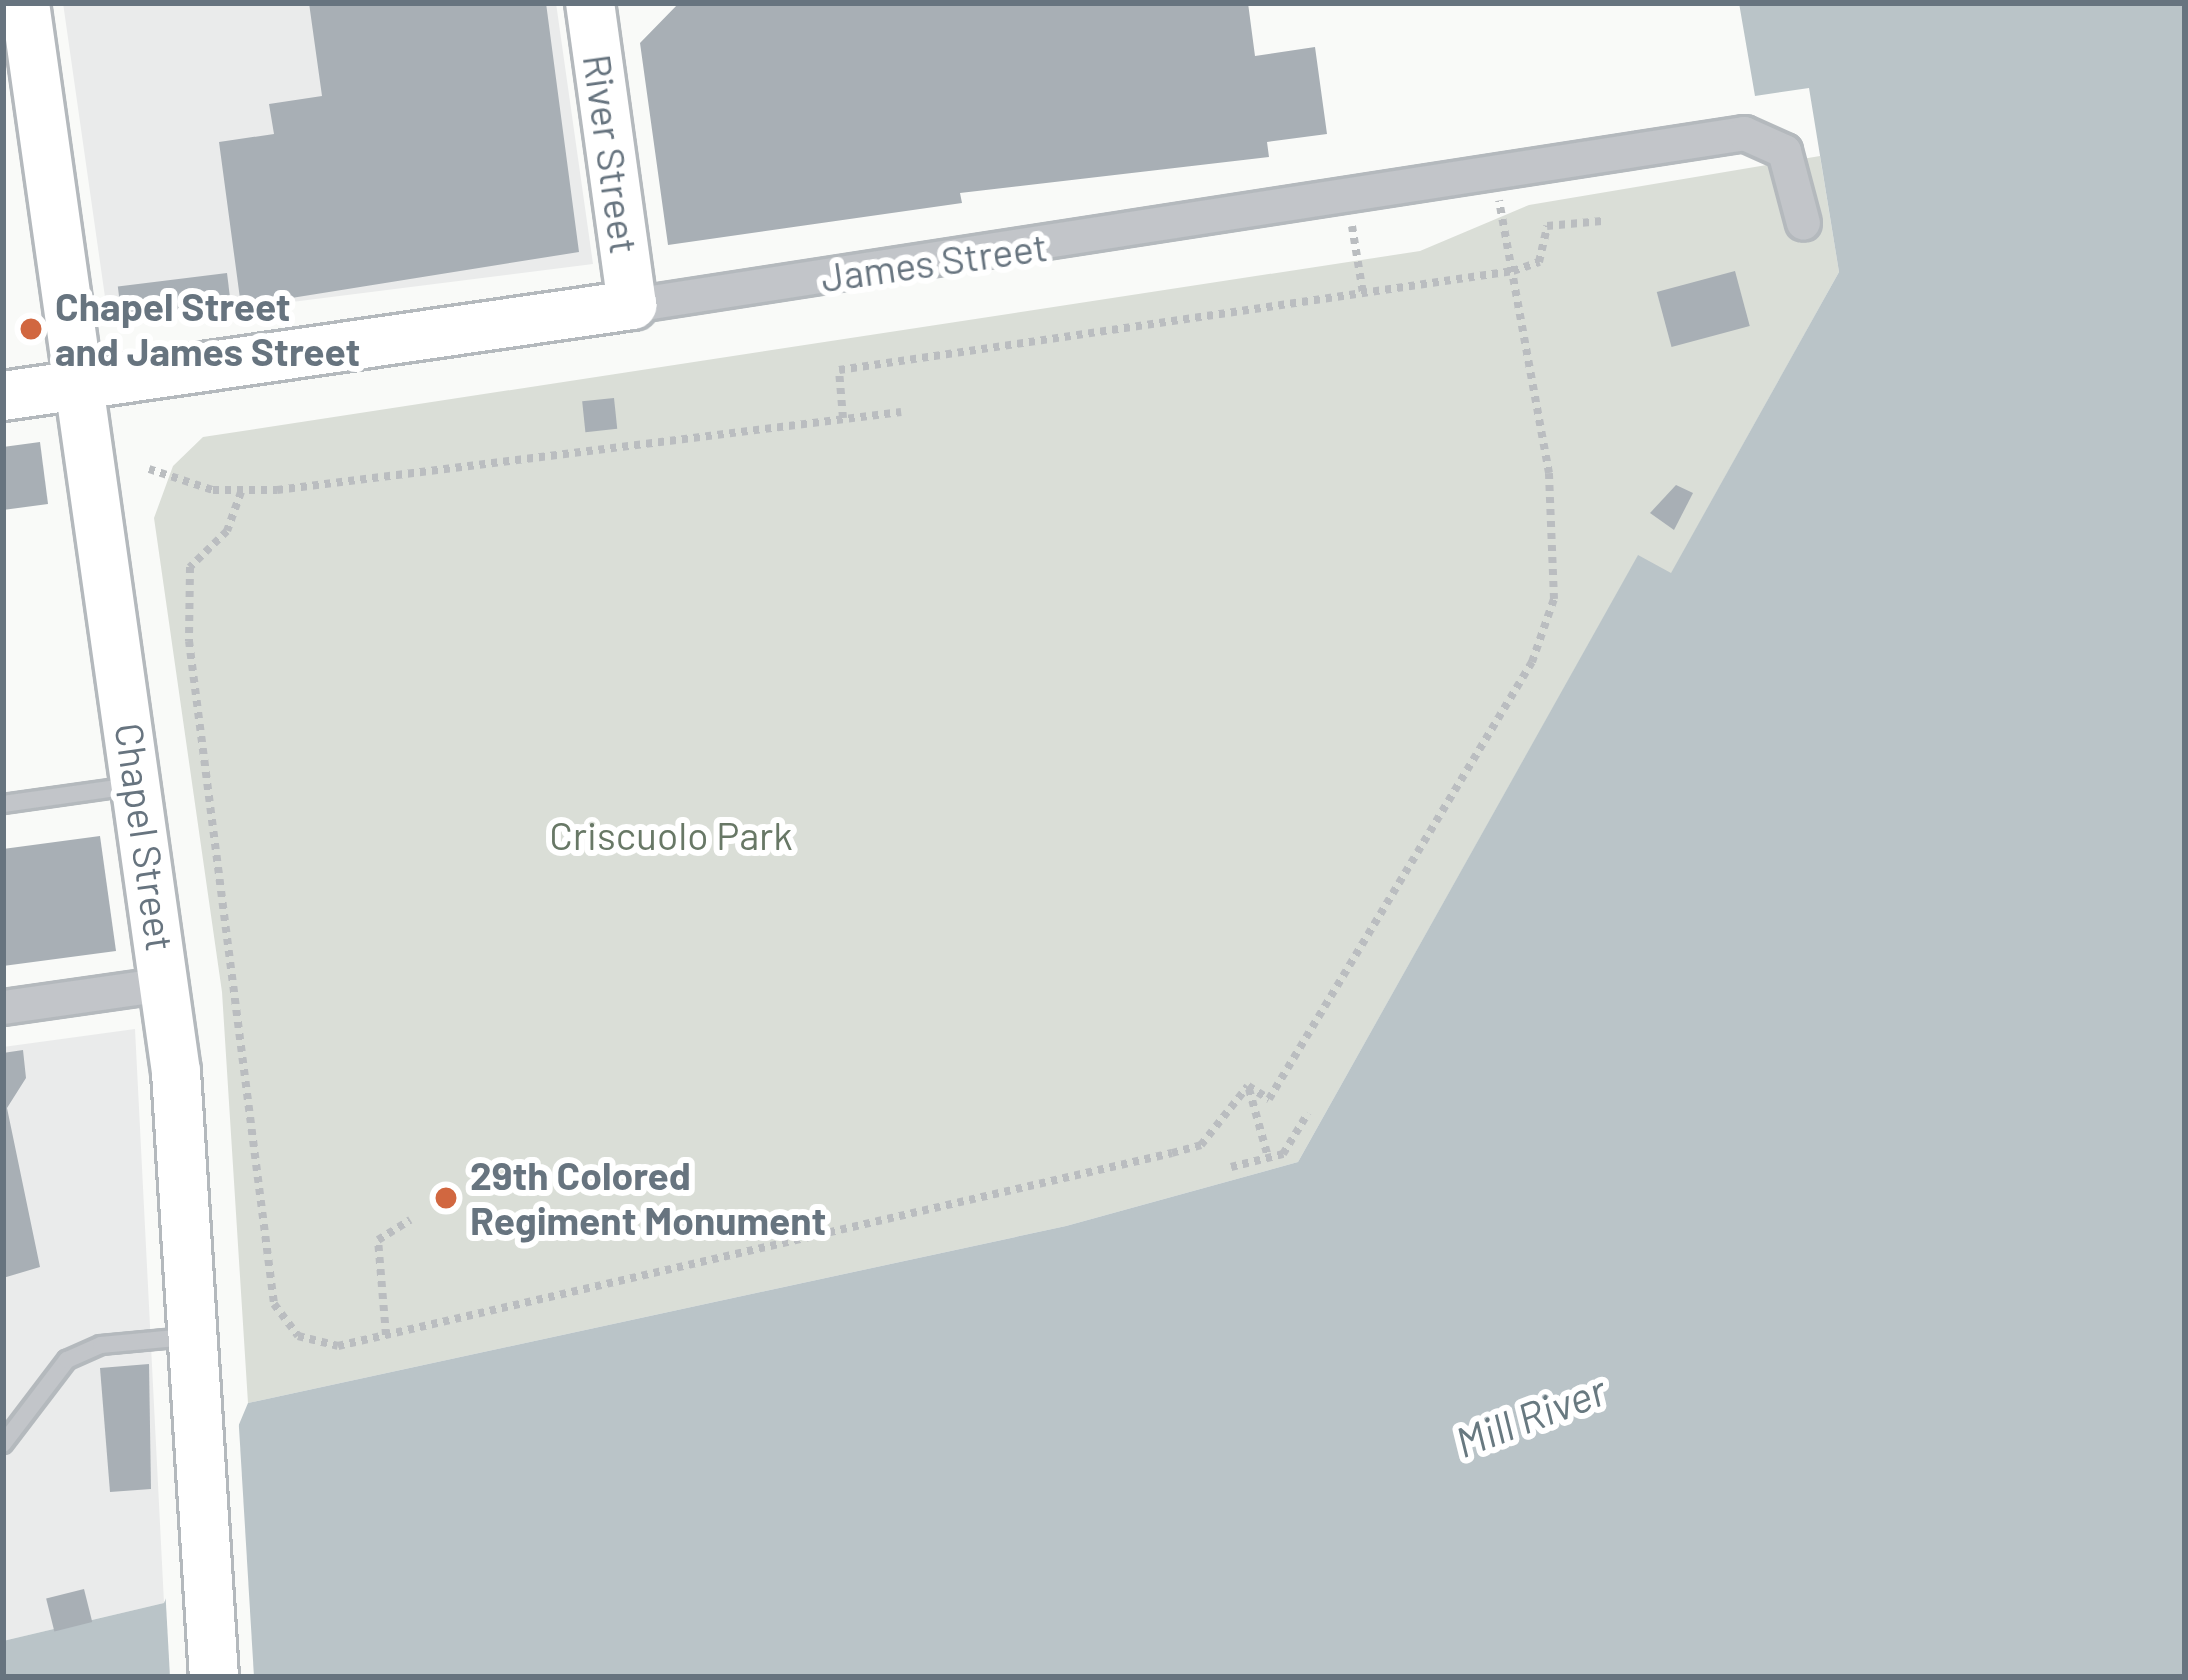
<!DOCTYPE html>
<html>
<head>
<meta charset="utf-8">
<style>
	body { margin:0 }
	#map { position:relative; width:2188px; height:1680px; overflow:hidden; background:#f9faf8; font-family:Barlow,sans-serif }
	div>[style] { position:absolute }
	.built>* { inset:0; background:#eaebeb }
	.green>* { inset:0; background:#daded7 }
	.water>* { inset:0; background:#bac4c8 }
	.pier>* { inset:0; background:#f9faf8 }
	.building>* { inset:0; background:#a8afb5; transform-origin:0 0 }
	.path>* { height:8px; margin-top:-4px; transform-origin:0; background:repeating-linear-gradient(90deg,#babdc0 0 6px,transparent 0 12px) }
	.roads { filter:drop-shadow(3px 0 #b4b9bd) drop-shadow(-3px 0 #b4b9bd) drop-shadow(0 3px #b4b9bd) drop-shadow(0 -3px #b4b9bd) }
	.lane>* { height:16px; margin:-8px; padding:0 8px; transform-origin:8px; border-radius:8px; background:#c2c5c9 }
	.street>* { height:33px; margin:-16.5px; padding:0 16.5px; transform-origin:16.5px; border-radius:16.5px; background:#c2c5c9 }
	.secondary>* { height:48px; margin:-24px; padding:0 24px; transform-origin:24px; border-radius:24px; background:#fff }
	.dots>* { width:33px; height:33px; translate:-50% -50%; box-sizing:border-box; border:6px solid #fff; border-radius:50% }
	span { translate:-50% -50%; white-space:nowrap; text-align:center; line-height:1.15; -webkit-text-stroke:12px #fff; paint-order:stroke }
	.street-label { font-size:39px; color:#67747f }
	.poi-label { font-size:39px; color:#67747f; font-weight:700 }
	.left { translate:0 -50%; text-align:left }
	.park-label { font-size:39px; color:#687866 }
	.water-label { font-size:42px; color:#687980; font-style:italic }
	.frame { position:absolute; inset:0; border:6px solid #67747f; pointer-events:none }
</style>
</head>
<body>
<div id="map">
	<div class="built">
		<div style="clip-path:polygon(63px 3px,556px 3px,593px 264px,109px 325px)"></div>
		<div style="clip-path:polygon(135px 1029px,164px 1603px,3px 1641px,3px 1047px)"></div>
	</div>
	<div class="green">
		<div style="clip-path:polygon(1820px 156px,1839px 272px,1671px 574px,1638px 556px,1298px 1162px,1066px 1226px,248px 1403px,222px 992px,154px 518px,173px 466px,203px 437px,1420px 251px,1529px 205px)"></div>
	</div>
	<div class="water">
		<div style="clip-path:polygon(1739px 3px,2185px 3px,2185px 1677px,3px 1677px,3px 1641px,164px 1603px,248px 1403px,1066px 1226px,1298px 1162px,1638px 555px,1671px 573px,1839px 272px,1809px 88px,1755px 96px)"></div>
	</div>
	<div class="pier">
		<div style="clip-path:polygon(238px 1411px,254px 1677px,170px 1677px,165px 1586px)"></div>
	</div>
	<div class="building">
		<div style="clip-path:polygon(309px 3px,546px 3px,579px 252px,241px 306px,219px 142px,274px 134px,269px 104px,322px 96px)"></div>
		<div style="clip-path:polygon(679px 3px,1248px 3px,1255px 56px,1315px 47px,1327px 134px,1267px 142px,1269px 157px,960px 193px,962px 203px,668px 245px,640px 43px)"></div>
		<div style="left:1735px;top:271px;width:57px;height:81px;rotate:75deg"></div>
		<div style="left:227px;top:273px;width:33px;height:110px;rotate:83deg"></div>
		<div style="left:614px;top:398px;width:31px;height:32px;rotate:84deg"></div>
		<div style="clip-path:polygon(40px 442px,48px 504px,3px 510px,3px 447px)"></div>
		<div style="clip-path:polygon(1676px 485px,1693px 493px,1674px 530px,1650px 513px)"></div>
		<div style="clip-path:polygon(100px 836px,116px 951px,3px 966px,3px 849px)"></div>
		<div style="clip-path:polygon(23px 1050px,26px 1078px,7px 1108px,40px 1267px,3px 1278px,3px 1053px)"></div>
		<div style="clip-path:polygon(149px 1364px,151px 1489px,110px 1492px,100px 1368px)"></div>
		<div style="left:84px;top:1589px;width:34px;height:39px;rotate:76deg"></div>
	</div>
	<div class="path">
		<div style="left:1352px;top:226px;width:68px;rotate:80.7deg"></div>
		<div style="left:843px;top:418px;width:48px;rotate:-94.8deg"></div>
		<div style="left:839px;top:370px;width:681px;rotate:-8.36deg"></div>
		<div style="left:1513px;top:271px;width:28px;rotate:-19deg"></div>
		<div style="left:1539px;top:262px;width:37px;rotate:-77deg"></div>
		<div style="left:1547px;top:226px;width:55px;rotate:-5.2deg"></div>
		<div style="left:149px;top:469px;width:67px;rotate:18.2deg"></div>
		<div style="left:213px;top:490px;width:64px"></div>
		<div style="left:277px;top:490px;width:629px;rotate:-7.13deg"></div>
		<div style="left:241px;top:492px;width:41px;rotate:109.7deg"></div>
		<div style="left:227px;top:531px;width:52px;rotate:135.8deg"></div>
		<div style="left:190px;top:567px;width:74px;rotate:90.8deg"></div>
		<div style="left:189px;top:641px;width:668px;rotate:82.69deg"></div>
		<div style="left:274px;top:1304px;width:40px;rotate:53deg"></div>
		<div style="left:298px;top:1336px;width:41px;rotate:14deg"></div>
		<div style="left:338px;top:1346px;width:856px;rotate:-13.03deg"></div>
		<div style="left:1172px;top:1153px;width:30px;rotate:-15deg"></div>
		<div style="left:1201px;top:1145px;width:75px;rotate:-51.5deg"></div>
		<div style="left:1248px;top:1086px;width:25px;rotate:32deg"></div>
		<div style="left:1269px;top:1099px;width:510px;rotate:-58.96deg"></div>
		<div style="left:1532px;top:662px;width:67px;rotate:-70.8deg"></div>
		<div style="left:1554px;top:599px;width:126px;rotate:-92.3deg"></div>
		<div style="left:1549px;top:473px;width:277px;rotate:-100.4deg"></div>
		<div style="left:1249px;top:1089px;width:71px;rotate:74.4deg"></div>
		<div style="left:1231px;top:1167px;width:54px;rotate:-14deg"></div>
		<div style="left:1283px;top:1154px;width:48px;rotate:-58.6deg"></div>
		<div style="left:386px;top:1335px;width:95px;rotate:-94.8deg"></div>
		<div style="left:378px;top:1240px;width:38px;rotate:-32deg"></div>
	</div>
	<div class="roads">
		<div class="lane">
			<div style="left:3px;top:804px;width:129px;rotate:-8deg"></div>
			<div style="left:3px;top:1444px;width:106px;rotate:-52.7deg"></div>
			<div style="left:67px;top:1360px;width:37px;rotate:-24deg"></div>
			<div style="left:101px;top:1345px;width:86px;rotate:-5.3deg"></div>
		</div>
		<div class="street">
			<div style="left:632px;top:305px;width:1125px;rotate:-8.79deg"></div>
			<div style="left:1744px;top:133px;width:44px;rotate:24.2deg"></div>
			<div style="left:1784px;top:151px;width:74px;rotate:75.2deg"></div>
			<div style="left:3px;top:1007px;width:163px;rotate:-8.1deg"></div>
		</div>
		<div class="secondary">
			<div style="left:25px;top:3px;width:1080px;rotate:81.96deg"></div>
			<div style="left:176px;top:1072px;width:606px;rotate:86.41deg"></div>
			<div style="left:3px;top:396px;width:636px;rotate:-8.23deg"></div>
			<div style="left:632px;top:305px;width:305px;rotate:-97.9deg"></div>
		</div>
	</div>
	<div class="dots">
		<div style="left:31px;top:329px;background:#d16740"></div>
		<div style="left:446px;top:1198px;background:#d16740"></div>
	</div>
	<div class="street-label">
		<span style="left:611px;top:154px;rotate:82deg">River Street</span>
		<span style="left:934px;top:262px;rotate:-8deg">James Street</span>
		<span style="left:145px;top:837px;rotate:82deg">Chapel Street</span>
	</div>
	<div class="poi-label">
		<span class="left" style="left:55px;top:329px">Chapel Street<br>and James Street</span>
		<span class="left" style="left:470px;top:1198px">29th Colored<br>Regiment Monument</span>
	</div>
	<div class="park-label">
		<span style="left:671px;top:835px">Criscuolo Park</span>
	</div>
	<div class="water-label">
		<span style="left:1530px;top:1415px;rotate:-21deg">Mill River</span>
	</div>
	<div class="frame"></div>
</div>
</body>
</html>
